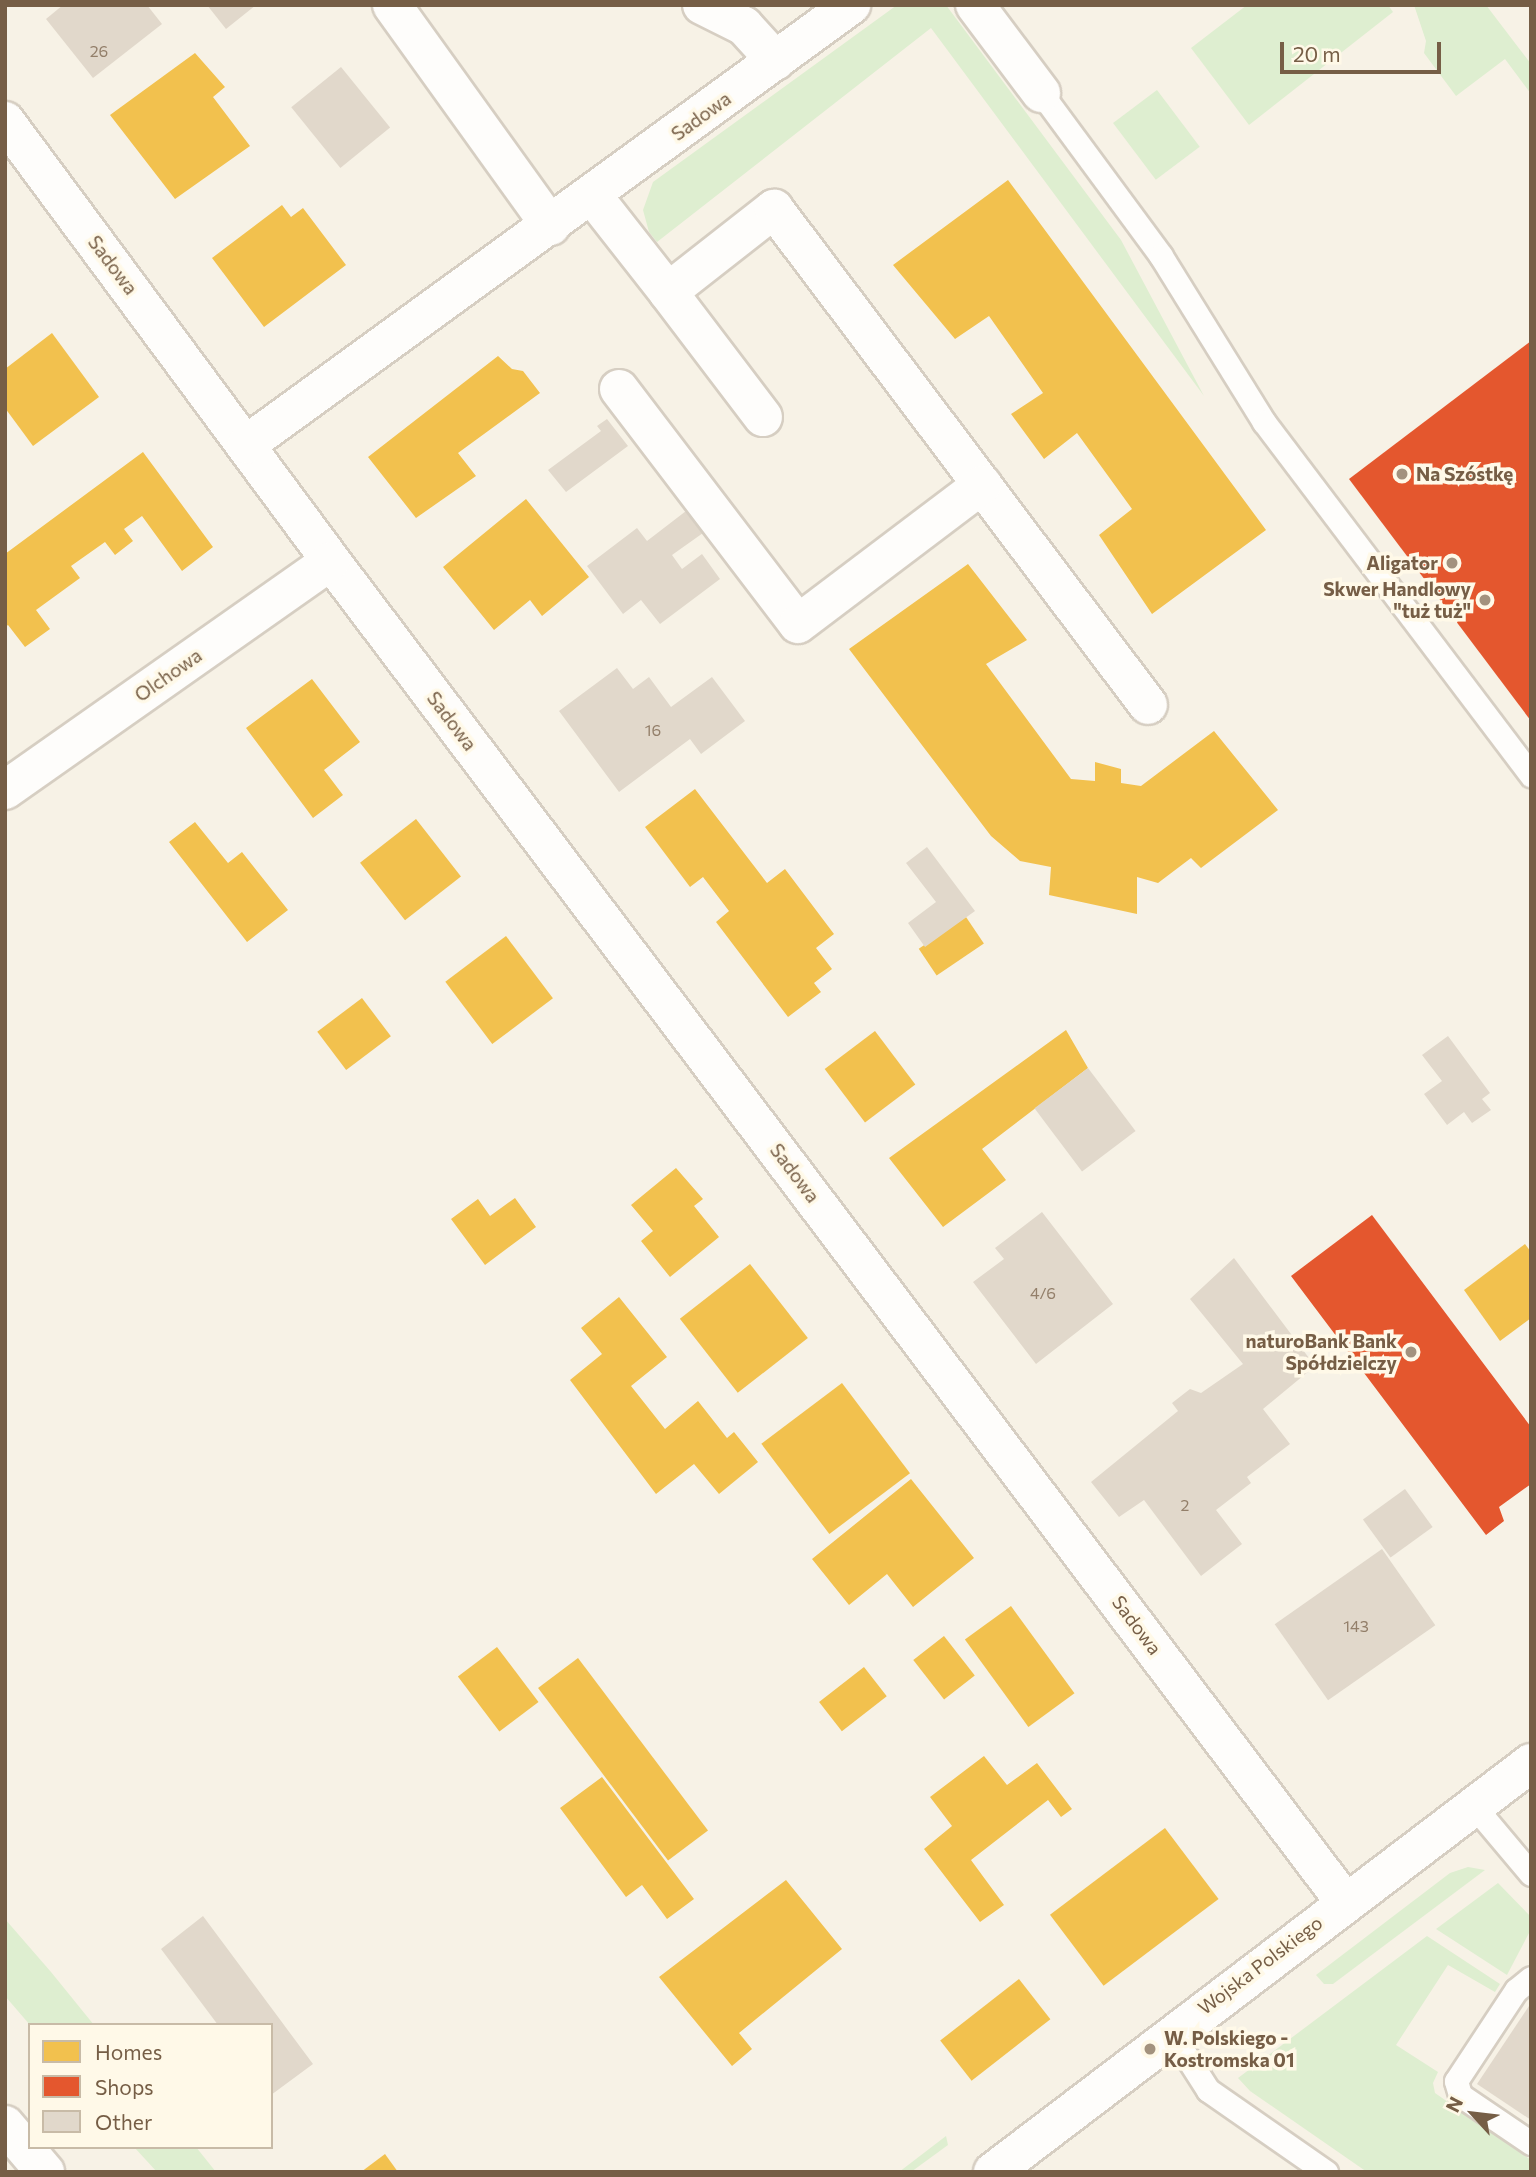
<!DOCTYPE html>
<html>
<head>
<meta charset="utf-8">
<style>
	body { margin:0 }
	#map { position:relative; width:1536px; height:2177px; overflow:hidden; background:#f7f2e6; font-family:Commissioner,sans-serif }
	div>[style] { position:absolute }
	.green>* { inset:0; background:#deeed0; transform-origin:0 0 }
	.homes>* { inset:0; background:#f2c14e; transform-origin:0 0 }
	.shops>* { inset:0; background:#e4572e }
	.building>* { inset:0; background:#e1d8cb; transform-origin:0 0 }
	.roads { filter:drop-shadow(2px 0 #d6cec2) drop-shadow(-2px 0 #d6cec2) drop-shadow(0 2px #d6cec2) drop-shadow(0 -2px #d6cec2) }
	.lane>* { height:23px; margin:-11.5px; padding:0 11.5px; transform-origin:11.5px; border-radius:11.5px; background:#fefdfb }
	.street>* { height:38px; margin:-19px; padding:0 19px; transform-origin:19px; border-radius:19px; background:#fefdfb }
	.secondary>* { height:38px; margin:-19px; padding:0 19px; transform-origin:19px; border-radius:19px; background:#fefdfb }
	.dots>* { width:19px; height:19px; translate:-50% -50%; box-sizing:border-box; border:4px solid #fff9e8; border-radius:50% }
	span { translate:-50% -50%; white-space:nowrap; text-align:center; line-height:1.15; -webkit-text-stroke:7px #fff9e8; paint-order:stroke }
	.number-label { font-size:16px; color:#937f6a }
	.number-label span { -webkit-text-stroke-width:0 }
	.street-label { font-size:19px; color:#765e46 }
	.poi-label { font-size:19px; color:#765e46; font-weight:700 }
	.left { translate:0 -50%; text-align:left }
	.right { translate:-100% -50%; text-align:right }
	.frame { position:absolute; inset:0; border:7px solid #765e46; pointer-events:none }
	.legend { position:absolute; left:28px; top:2023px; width:245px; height:126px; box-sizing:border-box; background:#fff9e8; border:2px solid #c8bba7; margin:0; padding:9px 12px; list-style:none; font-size:21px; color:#765e46 }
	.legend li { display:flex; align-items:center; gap:14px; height:35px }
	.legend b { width:35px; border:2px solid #c8bba7 }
	.north { position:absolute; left:1438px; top:2079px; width:70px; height:70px; -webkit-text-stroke:5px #fff9e8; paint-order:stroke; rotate:297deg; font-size:19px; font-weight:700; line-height:28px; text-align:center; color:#765e46 }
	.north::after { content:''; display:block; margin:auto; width:24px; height:32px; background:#765e46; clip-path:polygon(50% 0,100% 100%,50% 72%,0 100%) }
	.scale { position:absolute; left:1280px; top:42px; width:161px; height:32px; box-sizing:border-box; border:4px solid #765e46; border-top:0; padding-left:9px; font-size:21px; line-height:24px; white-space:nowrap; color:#765e46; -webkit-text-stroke:5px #fff9e8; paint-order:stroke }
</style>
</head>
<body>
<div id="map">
	<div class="green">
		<div style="clip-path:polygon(897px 5px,946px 5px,1121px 240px,1204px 396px,931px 28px,657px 242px,649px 232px,643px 210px,653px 182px)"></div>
		<div style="clip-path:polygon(1247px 5px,1388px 5px,1393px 12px,1249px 125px,1191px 48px)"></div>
		<div style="clip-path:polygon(1414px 5px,1486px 5px,1531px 64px,1531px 94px,1505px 59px,1456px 96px,1424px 53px,1426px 41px)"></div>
		<div style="left:1157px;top:90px;width:71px;height:55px;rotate:53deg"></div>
		<div style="clip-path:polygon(1468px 1867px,1485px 1870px,1333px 1984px,1324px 1984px,1316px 1975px,1450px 1873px)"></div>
		<div style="clip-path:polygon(1498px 1883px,1531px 1917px,1529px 1933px,1507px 1975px,1436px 1929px)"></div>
		<div style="clip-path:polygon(5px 1919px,51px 1972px,94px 2025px,30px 2025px,5px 1996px)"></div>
		<div style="clip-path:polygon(1427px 1936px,1500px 1984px,1495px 1992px,1448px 1965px,1396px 2045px,1438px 2072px,1433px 2083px,1435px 2093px,1531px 2160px,1531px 2172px,1367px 2172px,1250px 2091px,1238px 2078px)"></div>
		<div style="clip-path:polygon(946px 2136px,948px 2145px,911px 2172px,899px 2172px)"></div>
		<div style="clip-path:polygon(134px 2147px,196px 2147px,216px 2172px,157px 2172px)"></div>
	</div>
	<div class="homes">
		<div style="clip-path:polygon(195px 53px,225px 87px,213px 97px,250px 146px,175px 199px,110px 115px)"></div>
		<div style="clip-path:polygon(1008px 180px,1266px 530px,1152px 614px,1099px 535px,1132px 509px,1077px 433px,1044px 459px,1011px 414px,1043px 393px,989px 316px,955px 339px,893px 265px)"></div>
		<div style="clip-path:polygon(282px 205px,291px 217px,303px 208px,346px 265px,264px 327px,212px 258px)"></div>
		<div style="clip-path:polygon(52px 333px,99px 397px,33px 446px,5px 408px,5px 369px)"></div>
		<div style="clip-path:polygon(498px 356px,512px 369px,523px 371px,540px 393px,458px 453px,476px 476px,416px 518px,368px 457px)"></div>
		<div style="clip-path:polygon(143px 452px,213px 547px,182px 571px,142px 516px,124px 529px,133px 541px,115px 555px,105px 542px,71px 566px,80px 578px,36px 610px,50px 629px,25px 647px,8px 625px,5px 627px,5px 554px)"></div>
		<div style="clip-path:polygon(526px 499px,589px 577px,542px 616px,530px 600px,494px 630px,443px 567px)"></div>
		<div style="clip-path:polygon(968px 564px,1027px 640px,986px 664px,1071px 779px,1095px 781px,1095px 762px,1121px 769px,1121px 783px,1141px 786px,1214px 731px,1278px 810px,1201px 868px,1191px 858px,1158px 883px,1137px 877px,1137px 914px,1049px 895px,1051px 867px,1020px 861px,991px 836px,849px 649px)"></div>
		<div style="clip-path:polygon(312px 679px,360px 742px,324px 770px,343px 795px,313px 818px,246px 728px)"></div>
		<div style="clip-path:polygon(695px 789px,767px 883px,785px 869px,834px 934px,816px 948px,832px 969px,814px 983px,821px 992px,788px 1017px,716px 922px,729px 911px,703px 877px,690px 887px,645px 827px)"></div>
		<div style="left:416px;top:819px;width:73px;height:71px;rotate:52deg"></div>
		<div style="clip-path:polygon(195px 822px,228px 863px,242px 852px,288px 910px,247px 942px,169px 842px)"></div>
		<div style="left:966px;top:917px;width:32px;height:57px;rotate:56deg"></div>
		<div style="left:506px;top:936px;width:78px;height:76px;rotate:53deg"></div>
		<div style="left:362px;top:998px;width:48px;height:56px;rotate:53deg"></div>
		<div style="clip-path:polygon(1066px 1030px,1088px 1068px,982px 1149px,1006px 1180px,943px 1227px,889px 1158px)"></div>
		<div style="left:875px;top:1031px;width:67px;height:63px;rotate:53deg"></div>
		<div style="clip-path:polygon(676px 1168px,703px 1199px,694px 1206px,719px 1237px,670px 1277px,641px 1241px,653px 1231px,631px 1205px)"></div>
		<div style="clip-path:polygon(515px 1198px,536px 1227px,485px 1265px,451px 1219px,478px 1199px,490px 1216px)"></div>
		<div style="clip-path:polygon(1525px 1244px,1531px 1252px,1531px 1318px,1500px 1341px,1464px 1290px)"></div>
		<div style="left:750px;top:1264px;width:94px;height:89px;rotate:52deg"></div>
		<div style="clip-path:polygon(619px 1297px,667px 1357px,631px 1386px,665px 1429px,698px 1401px,727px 1438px,734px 1432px,758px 1462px,719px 1494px,694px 1464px,656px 1494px,570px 1380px,602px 1354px,581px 1328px)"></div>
		<div style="left:842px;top:1383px;width:113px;height:101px;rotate:53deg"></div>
		<div style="clip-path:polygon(911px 1479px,974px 1558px,913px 1607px,887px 1574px,849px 1605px,812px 1559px)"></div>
		<div style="left:1011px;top:1606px;width:108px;height:57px;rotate:54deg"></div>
		<div style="left:944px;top:1636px;width:50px;height:39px;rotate:52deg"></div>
		<div style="left:497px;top:1647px;width:69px;height:49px;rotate:53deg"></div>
		<div style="left:578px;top:1658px;width:216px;height:50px;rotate:53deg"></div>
		<div style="left:864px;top:1667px;width:37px;height:57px;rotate:52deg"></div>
		<div style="clip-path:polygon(984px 1756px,1007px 1785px,1037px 1763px,1072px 1809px,1061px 1817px,1048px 1800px,971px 1860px,1004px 1905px,980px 1922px,924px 1849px,952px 1826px,930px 1797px)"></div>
		<div style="clip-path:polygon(602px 1777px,694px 1899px,667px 1919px,642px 1885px,626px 1897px,560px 1808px)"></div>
		<div style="left:1165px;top:1828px;width:89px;height:144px;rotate:53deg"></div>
		<div style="clip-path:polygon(786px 1880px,842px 1949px,739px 2033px,752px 2049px,732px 2066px,659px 1977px)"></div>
		<div style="left:1019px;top:1979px;width:51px;height:100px;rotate:52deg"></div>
		<div style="clip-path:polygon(385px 2154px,398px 2172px,361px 2172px)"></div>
	</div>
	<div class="shops">
		<div style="clip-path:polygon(1531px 341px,1531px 721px,1349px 479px)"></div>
		<div style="clip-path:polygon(1372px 1215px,1531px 1427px,1531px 1484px,1499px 1507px,1504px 1521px,1486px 1535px,1291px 1276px)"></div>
	</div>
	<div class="building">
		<div style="clip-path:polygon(63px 5px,147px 5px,162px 24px,93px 78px,46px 19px)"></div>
		<div style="clip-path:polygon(207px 5px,256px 5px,226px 29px)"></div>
		<div style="left:341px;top:67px;width:78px;height:64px;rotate:51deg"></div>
		<div style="clip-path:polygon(607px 419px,628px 446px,566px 492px,548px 470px,601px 431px,597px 426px)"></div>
		<div style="clip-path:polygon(686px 511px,703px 533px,672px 555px,682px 569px,702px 554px,720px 579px,660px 624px,641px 600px,623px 614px,587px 566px,637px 528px,647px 541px)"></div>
		<div style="clip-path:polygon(617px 668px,633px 689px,649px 677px,671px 707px,712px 677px,745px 721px,701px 754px,690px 739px,619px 792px,559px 711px)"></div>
		<div style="clip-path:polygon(927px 847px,975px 911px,925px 947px,908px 923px,936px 902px,906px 863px)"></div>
		<div style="clip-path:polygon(1448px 1036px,1490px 1093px,1482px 1099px,1491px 1110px,1472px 1123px,1464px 1112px,1447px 1125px,1424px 1094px,1442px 1081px,1422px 1055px)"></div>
		<div style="left:1088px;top:1068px;width:79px;height:67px;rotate:53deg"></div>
		<div style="clip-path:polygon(1042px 1212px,1113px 1304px,1036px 1364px,973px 1282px,1004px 1259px,995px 1248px)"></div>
		<div style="clip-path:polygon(1234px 1258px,1315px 1366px,1263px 1409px,1290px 1444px,1247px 1477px,1251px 1483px,1216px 1510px,1242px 1544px,1201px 1576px,1144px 1500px,1119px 1517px,1091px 1482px,1178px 1411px,1172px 1403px,1190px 1389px,1201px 1393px,1243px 1364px,1190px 1299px)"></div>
		<div style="left:1405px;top:1489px;width:47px;height:52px;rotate:54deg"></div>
		<div style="left:1382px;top:1549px;width:93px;height:131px;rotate:55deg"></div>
		<div style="clip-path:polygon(203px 1916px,313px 2064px,271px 2095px,271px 2025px,218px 2025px,161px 1949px)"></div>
		<div style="clip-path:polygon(1531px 2003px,1531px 2120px,1477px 2084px)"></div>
	</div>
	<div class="roads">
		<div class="lane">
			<div style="left:1041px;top:93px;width:202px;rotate:53.6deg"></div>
			<div style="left:1161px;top:256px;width:195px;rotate:58.2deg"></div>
			<div style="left:1264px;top:422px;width:443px;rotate:52.9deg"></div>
			<div style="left:1473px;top:1805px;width:90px;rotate:50deg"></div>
			<div style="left:1531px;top:1978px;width:19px;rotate:141deg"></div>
			<div style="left:1516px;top:1990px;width:109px;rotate:123.4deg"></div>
			<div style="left:1456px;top:2081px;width:15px;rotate:74deg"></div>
			<div style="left:1460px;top:2095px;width:86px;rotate:34.1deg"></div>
			<div style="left:1171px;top:2032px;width:69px;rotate:57.5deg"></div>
			<div style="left:1208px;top:2090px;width:144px;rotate:34.8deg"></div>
		</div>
		<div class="street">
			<div style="left:392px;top:5px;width:272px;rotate:54.3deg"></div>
			<div style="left:702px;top:5px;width:47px;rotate:26.6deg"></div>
			<div style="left:744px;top:26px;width:47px;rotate:47.6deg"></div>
			<div style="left:975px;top:5px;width:110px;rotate:53.1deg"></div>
			<div style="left:5px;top:121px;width:548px;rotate:53.46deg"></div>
			<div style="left:331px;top:561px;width:1680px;rotate:52.91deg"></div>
			<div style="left:592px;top:195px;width:123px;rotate:51.9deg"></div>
			<div style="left:668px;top:292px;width:135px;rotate:-38.1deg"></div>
			<div style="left:774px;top:209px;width:621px;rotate:52.98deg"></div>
			<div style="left:668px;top:292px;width:157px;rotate:52.8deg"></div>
			<div style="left:619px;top:389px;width:295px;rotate:52.7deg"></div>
			<div style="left:798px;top:624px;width:231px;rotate:-37.1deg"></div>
			<div style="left:247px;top:444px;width:747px;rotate:-36.01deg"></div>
			<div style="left:5px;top:790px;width:398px;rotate:-35.1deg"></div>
		</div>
		<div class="secondary">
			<div style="left:5px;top:2125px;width:62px;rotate:49.6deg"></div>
			<div style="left:993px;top:2172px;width:676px;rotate:-37.24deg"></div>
		</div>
	</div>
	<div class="dots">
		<div style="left:1402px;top:474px;background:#a3927e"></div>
		<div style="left:1452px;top:563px;background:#a3927e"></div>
		<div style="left:1485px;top:600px;background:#a3927e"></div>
		<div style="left:1411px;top:1352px;background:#a3927e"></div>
		<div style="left:1150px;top:2049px;background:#a3927e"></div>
	</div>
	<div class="number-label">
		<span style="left:99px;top:51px">26</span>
		<span style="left:653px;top:730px">16</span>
		<span style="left:1043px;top:1293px">4/6</span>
		<span style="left:1185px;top:1505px">2</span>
		<span style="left:1356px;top:1626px">143</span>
	</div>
	<div class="street-label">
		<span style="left:701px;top:116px;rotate:-36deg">Sadowa</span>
		<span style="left:113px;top:265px;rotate:53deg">Sadowa</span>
		<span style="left:168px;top:675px;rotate:-35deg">Olchowa</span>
		<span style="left:452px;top:721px;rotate:53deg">Sadowa</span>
		<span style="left:795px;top:1173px;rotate:53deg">Sadowa</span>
		<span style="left:1137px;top:1625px;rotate:53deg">Sadowa</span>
		<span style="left:1260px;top:1965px;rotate:-37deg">Wojska Polskiego</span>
	</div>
	<div class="poi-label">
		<span class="left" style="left:1416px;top:474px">Na Szóstkę</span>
		<span class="right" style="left:1438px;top:563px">Aligator</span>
		<span class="right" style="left:1471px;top:600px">Skwer Handlowy<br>"tuż tuż"</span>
		<span class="right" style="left:1397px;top:1352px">naturoBank Bank<br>Spółdzielczy</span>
		<span class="left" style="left:1164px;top:2049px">W. Polskiego -<br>Kostromska 01</span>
	</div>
	<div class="frame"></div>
	<ul class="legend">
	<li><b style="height:19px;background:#f2c14e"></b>Homes</li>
	<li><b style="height:19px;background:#e4572e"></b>Shops</li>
	<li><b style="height:19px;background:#e1d8cb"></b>Other</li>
	</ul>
	<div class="north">N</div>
	<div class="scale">20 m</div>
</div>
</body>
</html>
